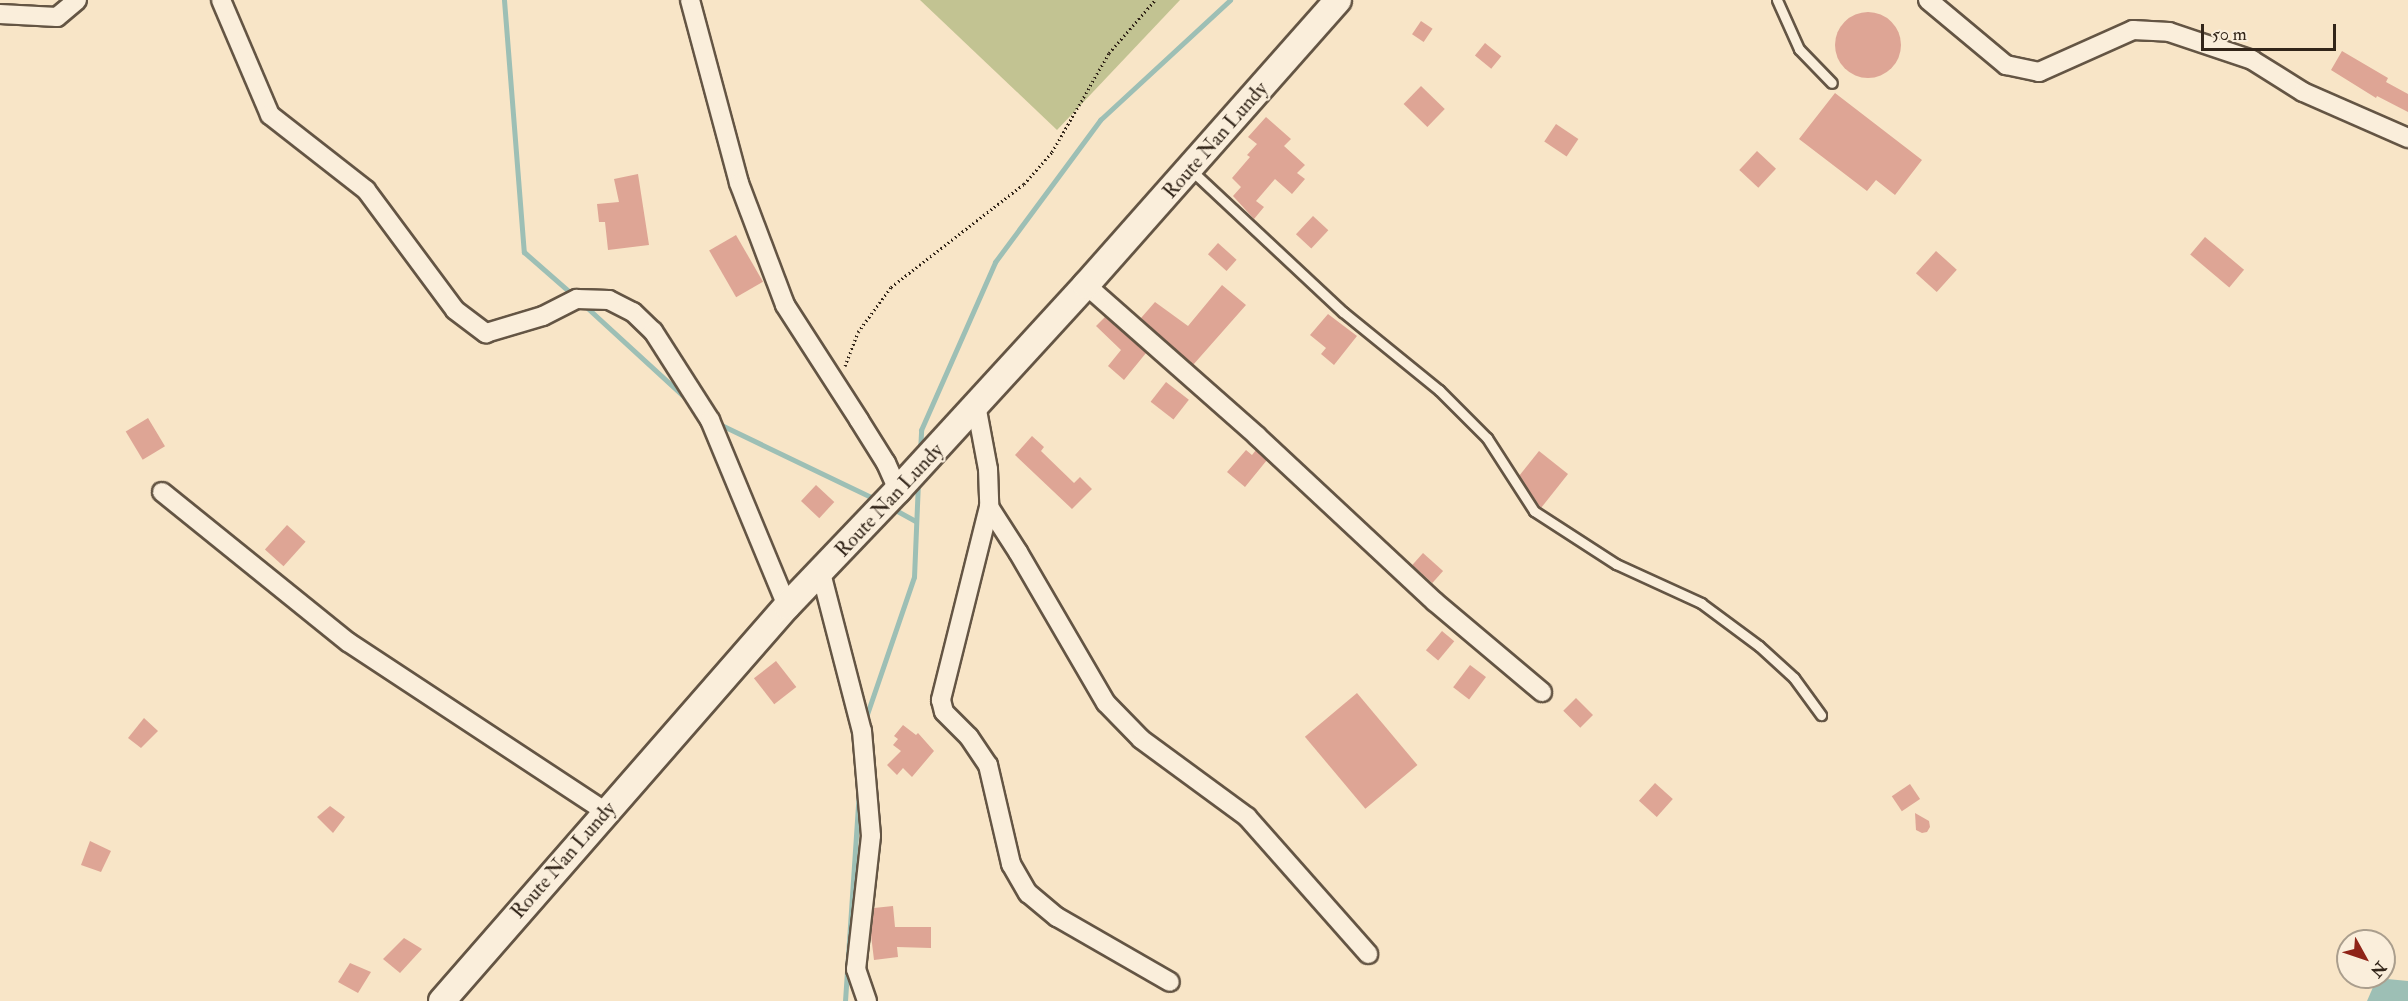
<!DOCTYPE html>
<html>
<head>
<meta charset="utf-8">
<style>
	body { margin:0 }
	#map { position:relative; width:2408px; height:1001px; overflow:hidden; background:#f8e5c7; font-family:"IM FELL Double Pica",serif }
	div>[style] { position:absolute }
	.green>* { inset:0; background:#c2c392 }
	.water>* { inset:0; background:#9dbfb5 }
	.stream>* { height:5px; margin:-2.5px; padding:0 2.5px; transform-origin:2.5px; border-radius:2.5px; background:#9dbfb5 }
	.building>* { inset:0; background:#dea595; transform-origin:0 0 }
	.round { border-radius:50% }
	.path>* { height:3px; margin-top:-1.5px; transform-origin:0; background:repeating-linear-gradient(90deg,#322519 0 1.5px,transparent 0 4.5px) }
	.roads { filter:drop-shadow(2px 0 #645544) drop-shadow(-2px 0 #645544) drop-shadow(0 2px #645544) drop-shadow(0 -2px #645544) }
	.service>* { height:9px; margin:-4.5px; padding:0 4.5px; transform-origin:4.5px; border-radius:4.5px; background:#faeedb }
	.minor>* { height:18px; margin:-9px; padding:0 9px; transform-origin:9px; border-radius:9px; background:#faeedb }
	.secondary>* { height:26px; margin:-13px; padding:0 13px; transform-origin:13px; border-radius:13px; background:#faeedb }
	span { translate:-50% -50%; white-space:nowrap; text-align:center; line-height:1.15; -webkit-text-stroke:4.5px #faeedb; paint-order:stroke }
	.street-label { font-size:20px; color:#322519 }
	.north { position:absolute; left:2336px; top:929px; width:60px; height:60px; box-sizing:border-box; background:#faeedb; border:2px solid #aa9e8d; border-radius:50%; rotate:130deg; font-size:16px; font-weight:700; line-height:24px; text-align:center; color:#322519 }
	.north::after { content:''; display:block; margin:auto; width:21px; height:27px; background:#8f2418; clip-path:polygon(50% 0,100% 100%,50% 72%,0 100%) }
	.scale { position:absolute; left:2201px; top:24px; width:135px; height:27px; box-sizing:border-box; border:3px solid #322519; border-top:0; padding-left:8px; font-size:18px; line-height:21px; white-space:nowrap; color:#322519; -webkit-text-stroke:4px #faeedb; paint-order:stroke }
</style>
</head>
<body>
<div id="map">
	<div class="green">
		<div style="clip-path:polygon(920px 0,1180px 0,1057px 130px)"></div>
	</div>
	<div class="water">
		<div style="clip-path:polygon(2377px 978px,2408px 981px,2408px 1001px,2367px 1001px)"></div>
	</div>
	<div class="stream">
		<div style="left:504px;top:0;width:253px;rotate:85.5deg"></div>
		<div style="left:524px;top:252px;width:67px;rotate:41.3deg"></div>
		<div style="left:583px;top:304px;width:144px;rotate:42.5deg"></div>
		<div style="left:717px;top:423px;width:180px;rotate:25.7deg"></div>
		<div style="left:920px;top:452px;width:22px;rotate:-87deg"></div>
		<div style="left:921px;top:430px;width:184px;rotate:-66.2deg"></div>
		<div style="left:995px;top:262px;width:177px;rotate:-53.5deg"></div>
		<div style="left:1100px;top:120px;width:177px;rotate:-42.7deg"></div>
		<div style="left:890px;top:507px;width:29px;rotate:29deg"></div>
		<div style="left:865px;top:720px;width:151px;rotate:-71.1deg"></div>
		<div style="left:914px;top:577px;width:95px;rotate:-87.6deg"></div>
		<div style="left:845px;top:1001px;width:212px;rotate:-86.2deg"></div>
	</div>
	<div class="building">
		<div class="round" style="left:1835px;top:12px;width:66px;height:66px"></div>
		<div style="left:1421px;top:21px;width:14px;height:16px;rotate:34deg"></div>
		<div style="left:1485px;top:43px;width:21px;height:16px;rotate:39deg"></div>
		<div style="clip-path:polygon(2342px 51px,2388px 78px,2386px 82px,2408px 94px,2408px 112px,2377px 96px,2376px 98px,2331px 70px)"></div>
		<div style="left:1421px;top:86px;width:33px;height:25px;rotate:44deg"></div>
		<div style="clip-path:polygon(1835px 93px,1922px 160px,1895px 195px,1876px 180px,1867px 191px,1799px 139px)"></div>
		<div style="clip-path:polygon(1266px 117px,1291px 139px,1284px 146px,1305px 165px,1297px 173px,1305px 179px,1292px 194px,1275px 179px,1256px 201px,1264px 207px,1254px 219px,1233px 196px,1241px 187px,1232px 178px,1250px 157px,1247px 155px,1257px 144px,1248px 137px)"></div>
		<div style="left:1556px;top:124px;width:27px;height:21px;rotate:34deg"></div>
		<div style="left:1757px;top:151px;width:26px;height:26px;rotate:43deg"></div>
		<div style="clip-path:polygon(638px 174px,649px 245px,608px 250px,605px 222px,599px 222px,597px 204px,619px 202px,614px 179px)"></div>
		<div style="left:1313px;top:216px;width:21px;height:25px;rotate:43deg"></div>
		<div style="left:736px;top:235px;width:54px;height:31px;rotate:60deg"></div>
		<div style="left:2205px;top:237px;width:51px;height:23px;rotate:40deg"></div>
		<div style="left:1218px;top:243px;width:25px;height:15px;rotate:42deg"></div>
		<div style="left:1936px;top:251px;width:28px;height:30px;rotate:42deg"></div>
		<div style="clip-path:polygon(1222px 285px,1246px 305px,1193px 365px,1141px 318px,1155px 302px,1188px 326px)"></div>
		<div style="clip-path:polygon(1328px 314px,1357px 336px,1334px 365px,1321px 354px,1326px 348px,1310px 335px)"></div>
		<div style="clip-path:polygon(1105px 317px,1146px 353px,1124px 380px,1108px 366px,1121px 350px,1096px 326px)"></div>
		<div style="left:1166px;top:382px;width:29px;height:25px;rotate:38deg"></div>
		<div style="left:148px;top:418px;width:33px;height:26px;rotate:59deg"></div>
		<div style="clip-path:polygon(1032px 436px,1044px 447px,1041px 451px,1074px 483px,1080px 477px,1092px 489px,1072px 509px,1015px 455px)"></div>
		<div style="clip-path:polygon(1246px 450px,1252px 455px,1256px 450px,1267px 460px,1245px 487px,1227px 472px)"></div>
		<div style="clip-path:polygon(1539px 451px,1568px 474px,1541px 508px,1519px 476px)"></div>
		<div style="left:816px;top:485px;width:25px;height:22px;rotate:43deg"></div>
		<div style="left:287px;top:525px;width:25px;height:33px;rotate:42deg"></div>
		<div style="left:1423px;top:553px;width:27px;height:16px;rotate:42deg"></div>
		<div style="left:1442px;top:631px;width:16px;height:25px;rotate:40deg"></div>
		<div style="left:776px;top:661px;width:33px;height:28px;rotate:52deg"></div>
		<div style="left:1470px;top:665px;width:20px;height:28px;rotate:37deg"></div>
		<div style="left:1357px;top:693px;width:94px;height:68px;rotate:50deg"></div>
		<div style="left:1576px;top:698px;width:24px;height:18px;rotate:45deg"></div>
		<div style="clip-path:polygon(144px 718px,158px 731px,141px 748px,128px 738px)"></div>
		<div style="clip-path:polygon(903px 725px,916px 735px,918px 733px,934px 751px,912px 777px,903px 768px,897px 775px,887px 765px,901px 751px,893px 745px,898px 739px,894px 736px)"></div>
		<div style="left:1655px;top:783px;width:24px;height:24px;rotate:42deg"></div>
		<div style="left:1910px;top:784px;width:18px;height:22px;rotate:56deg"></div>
		<div style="clip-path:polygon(330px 806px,345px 817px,333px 833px,317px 817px)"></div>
		<div style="clip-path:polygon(1915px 813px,1929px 821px,1930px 827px,1927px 832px,1922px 833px,1916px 830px)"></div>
		<div style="clip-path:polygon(90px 841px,111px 851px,101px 872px,81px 865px)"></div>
		<div style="clip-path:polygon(893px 906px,895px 927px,931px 927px,931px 948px,897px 947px,898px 957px,874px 960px,871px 935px,874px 908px)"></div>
		<div style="clip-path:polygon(404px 938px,422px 949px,400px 973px,383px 959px)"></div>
		<div style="clip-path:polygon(350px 963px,371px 972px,358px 993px,338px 982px)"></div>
	</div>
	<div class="path">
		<div style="left:845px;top:366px;width:36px;rotate:-69deg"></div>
		<div style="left:858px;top:332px;width:56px;rotate:-53.7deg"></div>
		<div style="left:891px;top:287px;width:168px;rotate:-37.8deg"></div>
		<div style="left:1024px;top:184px;width:43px;rotate:-48.8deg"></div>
		<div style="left:1052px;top:152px;width:114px;rotate:-60.1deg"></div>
		<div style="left:1109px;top:53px;width:70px;rotate:-49deg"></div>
	</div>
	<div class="roads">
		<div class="service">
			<div style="left:1777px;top:0;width:54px;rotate:65.8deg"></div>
			<div style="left:1799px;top:49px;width:47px;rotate:45.9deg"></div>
			<div style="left:1190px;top:169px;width:209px;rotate:43.1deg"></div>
			<div style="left:1343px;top:312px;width:124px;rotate:39.1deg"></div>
			<div style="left:1439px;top:390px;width:68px;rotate:45deg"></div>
			<div style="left:1487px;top:438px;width:87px;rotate:57.2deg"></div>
			<div style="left:1534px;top:511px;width:98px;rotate:32.9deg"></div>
			<div style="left:1616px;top:564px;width:94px;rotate:24.6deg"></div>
			<div style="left:1701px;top:603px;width:72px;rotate:36.6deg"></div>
			<div style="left:1759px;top:646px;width:47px;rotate:42.4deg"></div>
			<div style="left:1794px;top:678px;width:46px;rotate:53.9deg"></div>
		</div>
		<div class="minor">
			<div style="left:221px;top:0;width:125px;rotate:66.9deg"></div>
			<div style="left:270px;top:115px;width:122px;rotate:38deg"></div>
			<div style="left:366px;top:190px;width:149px;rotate:53.4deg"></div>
			<div style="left:455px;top:310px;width:39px;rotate:37deg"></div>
			<div style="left:486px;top:333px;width:59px;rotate:-16.6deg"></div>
			<div style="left:543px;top:316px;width:38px;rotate:-27deg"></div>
			<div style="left:577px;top:299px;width:32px;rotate:2deg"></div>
			<div style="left:609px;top:300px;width:27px;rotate:27deg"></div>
			<div style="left:633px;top:312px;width:28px;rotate:44deg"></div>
			<div style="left:653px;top:331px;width:106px;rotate:57.4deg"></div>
			<div style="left:710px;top:420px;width:201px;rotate:67.5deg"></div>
			<div style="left:690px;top:0;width:189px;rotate:75deg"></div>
			<div style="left:739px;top:183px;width:130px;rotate:69.3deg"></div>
			<div style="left:785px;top:305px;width:137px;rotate:57.2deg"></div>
			<div style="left:859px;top:420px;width:51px;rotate:57.9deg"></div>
			<div style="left:886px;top:463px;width:30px;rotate:66deg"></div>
			<div style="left:1928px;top:0;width:102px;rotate:39.8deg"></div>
			<div style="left:2006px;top:65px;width:34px;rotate:12deg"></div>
			<div style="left:2039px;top:72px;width:103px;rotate:-24.1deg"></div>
			<div style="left:2133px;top:30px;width:36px;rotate:3deg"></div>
			<div style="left:2169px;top:32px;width:88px;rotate:18.6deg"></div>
			<div style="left:2252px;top:60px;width:60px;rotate:32.1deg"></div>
			<div style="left:2303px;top:92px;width:115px;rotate:23.7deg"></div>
			<div style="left:0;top:14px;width:57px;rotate:3deg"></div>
			<div style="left:57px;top:17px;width:26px;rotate:-40deg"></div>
			<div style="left:1086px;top:285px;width:228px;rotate:41.4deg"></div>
			<div style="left:1257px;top:436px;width:243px;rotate:43deg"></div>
			<div style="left:1435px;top:602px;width:140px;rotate:40.1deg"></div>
			<div style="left:976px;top:405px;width:65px;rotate:79.4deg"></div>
			<div style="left:988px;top:469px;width:38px;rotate:88deg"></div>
			<div style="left:989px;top:507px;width:199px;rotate:104deg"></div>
			<div style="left:941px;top:700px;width:12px;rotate:76deg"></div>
			<div style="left:944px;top:712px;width:35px;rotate:45deg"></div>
			<div style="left:969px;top:737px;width:34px;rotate:56deg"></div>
			<div style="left:988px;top:765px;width:102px;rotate:76.9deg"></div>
			<div style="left:1011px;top:864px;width:34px;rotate:60deg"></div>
			<div style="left:1028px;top:893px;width:38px;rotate:40deg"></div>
			<div style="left:1057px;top:917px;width:130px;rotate:29.9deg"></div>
			<div style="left:162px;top:492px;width:239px;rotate:38.9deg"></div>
			<div style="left:348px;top:642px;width:309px;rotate:33.4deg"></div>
			<div style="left:989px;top:507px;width:54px;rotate:57.2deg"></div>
			<div style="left:1018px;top:552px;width:175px;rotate:59.8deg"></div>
			<div style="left:1106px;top:703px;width:50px;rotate:45.8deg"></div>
			<div style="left:1141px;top:739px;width:132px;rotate:36.3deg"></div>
			<div style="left:1247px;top:817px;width:183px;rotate:48.5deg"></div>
			<div style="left:821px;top:573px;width:163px;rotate:75.5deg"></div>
			<div style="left:862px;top:731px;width:105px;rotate:85.1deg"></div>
			<div style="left:871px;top:836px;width:134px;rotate:96.4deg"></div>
			<div style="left:856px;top:969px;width:34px;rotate:71deg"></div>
		</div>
		<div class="secondary">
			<div style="left:442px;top:1001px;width:524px;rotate:-48.87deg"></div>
			<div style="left:787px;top:606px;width:161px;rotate:-46.3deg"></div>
			<div style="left:898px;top:490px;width:278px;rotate:-47.5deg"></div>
			<div style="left:1086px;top:285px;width:380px;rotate:-48.5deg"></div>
		</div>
	</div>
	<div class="street-label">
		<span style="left:1215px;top:140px;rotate:-49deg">Route Nan Lundy</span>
		<span style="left:889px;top:500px;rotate:-47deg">Route Nan Lundy</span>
		<span style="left:563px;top:860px;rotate:-49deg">Route Nan Lundy</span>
	</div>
	<div class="north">N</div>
	<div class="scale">50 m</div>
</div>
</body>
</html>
